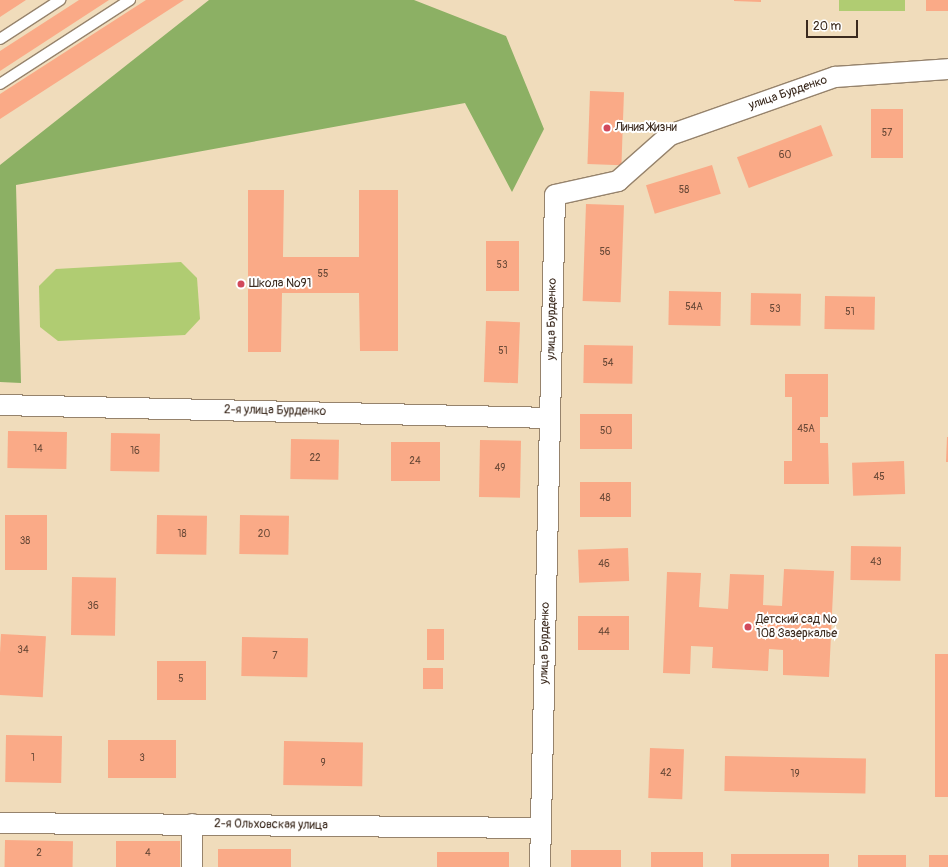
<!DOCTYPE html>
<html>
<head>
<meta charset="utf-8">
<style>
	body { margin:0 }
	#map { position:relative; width:948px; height:867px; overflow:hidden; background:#f0dcbb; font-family:Pangolin,sans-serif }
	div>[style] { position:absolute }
	.green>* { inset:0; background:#b0cc72; transform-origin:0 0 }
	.forest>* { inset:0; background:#8cb064 }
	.building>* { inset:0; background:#faaa87; transform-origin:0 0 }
	.roads { filter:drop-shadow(1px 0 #96836c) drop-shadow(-1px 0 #96836c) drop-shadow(0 1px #96836c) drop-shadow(0 -1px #96836c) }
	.service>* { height:10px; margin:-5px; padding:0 5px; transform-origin:5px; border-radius:5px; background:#fff }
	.minor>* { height:20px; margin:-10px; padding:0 10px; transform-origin:10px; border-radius:10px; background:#fff }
	.dots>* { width:11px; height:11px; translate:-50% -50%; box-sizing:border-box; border:2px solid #fff; border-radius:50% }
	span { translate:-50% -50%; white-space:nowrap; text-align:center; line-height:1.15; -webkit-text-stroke:4px #fff; paint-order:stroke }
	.number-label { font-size:10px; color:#6b4a38 }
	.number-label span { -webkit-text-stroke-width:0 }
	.street-label { font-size:12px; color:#3b2a1e }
	.poi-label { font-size:12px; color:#3b2a1e }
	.left { translate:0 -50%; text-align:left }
	.scale { position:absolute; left:806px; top:20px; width:52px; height:18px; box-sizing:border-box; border:2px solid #3b2a1e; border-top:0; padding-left:5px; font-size:12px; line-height:14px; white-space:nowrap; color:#3b2a1e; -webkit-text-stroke:3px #fff; paint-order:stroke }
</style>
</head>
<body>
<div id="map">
	<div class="green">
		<div style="left:839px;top:0;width:66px;height:11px"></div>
		<div style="clip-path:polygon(181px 262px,197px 278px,200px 319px,185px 335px,58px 341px,40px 327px,39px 286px,56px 269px)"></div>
	</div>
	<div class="forest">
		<div style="clip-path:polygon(209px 0,414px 0,506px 36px,544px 129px,512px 192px,465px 103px,16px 185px,21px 383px,0 382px,0 165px)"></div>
	</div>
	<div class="building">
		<div style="clip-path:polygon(0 0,26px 0,0 17px)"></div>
		<div style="clip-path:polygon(79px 0,109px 0,0 71px,0 51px)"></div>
		<div style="clip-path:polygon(146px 0,184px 0,0 119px,0 94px)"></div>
		<div style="clip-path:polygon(734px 0,761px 0,761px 2px,734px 1px)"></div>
		<div style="left:926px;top:0;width:22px;height:11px"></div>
		<div style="left:590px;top:91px;width:34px;height:73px;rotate:2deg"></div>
		<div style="left:871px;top:109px;width:32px;height:49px"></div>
		<div style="left:821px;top:125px;width:33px;height:90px;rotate:69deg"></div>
		<div style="left:712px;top:165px;width:30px;height:69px;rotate:73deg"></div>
		<div style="clip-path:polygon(248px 190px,284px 190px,283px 257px,359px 257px,359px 190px,398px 190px,398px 351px,360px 351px,359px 293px,282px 293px,281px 352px,248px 352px)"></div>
		<div style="left:586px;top:204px;width:38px;height:97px;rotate:2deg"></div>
		<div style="left:486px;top:241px;width:33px;height:50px"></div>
		<div style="left:669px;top:291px;width:52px;height:34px;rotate:1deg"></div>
		<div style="left:751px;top:293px;width:50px;height:32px;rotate:1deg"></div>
		<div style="left:825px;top:296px;width:50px;height:33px;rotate:1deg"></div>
		<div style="left:486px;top:321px;width:34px;height:61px;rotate:2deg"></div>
		<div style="left:584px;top:345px;width:49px;height:38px;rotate:1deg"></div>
		<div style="clip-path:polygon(785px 374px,828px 374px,828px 417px,820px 417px,820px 443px,828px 443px,829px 484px,784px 484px,784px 461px,792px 461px,792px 397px,785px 397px)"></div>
		<div style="left:580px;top:414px;width:52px;height:35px"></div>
		<div style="left:8px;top:431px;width:59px;height:37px;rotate:1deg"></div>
		<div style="left:111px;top:433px;width:49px;height:38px;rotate:1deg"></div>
		<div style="clip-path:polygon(947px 437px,948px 437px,948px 462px,946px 462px)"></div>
		<div style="left:291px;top:439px;width:48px;height:40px;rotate:1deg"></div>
		<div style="left:480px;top:440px;width:41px;height:57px;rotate:1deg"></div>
		<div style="left:391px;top:442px;width:49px;height:39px"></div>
		<div style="left:904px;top:461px;width:33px;height:52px;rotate:88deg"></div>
		<div style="left:580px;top:482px;width:51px;height:35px"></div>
		<div style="left:5px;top:515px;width:42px;height:55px"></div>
		<div style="left:157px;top:515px;width:50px;height:39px;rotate:1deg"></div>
		<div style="left:240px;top:515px;width:49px;height:39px;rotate:1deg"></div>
		<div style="left:851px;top:546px;width:50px;height:34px;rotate:1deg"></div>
		<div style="left:628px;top:548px;width:33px;height:50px;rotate:88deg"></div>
		<div style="clip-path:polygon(784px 569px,834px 571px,829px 677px,783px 675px,783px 650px,769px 649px,768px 671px,712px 668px,713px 647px,691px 646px,690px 674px,663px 673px,667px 572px,701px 573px,699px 607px,728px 609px,730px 574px,764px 575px,763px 605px,782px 606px)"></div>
		<div style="left:72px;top:577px;width:44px;height:58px;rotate:1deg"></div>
		<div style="left:578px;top:616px;width:51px;height:34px"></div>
		<div style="left:427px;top:629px;width:17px;height:31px"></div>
		<div style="left:1px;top:634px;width:45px;height:61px;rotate:3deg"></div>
		<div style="left:242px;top:637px;width:66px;height:39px;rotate:1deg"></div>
		<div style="left:935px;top:654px;width:13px;height:143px"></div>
		<div style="left:157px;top:661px;width:49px;height:39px"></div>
		<div style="left:443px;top:668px;width:21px;height:20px;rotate:90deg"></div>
		<div style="left:6px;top:735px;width:56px;height:47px;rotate:1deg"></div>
		<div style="left:108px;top:740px;width:68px;height:38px"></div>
		<div style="left:284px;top:741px;width:79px;height:44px;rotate:1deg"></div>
		<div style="left:650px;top:748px;width:34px;height:50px;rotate:2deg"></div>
		<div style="left:725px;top:756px;width:141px;height:35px;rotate:1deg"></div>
		<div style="left:5px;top:840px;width:68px;height:27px;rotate:1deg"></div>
		<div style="left:116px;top:841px;width:64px;height:26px"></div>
		<div style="left:218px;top:849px;width:73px;height:18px"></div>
		<div style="left:571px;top:850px;width:50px;height:17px"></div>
		<div style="left:437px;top:852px;width:72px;height:15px"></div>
		<div style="left:703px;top:852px;width:15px;height:52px;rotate:90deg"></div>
		<div style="left:731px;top:854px;width:98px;height:13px"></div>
		<div style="left:858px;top:855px;width:48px;height:12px"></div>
		<div style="left:929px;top:855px;width:19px;height:12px"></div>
	</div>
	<div class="roads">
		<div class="service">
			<div style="left:0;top:39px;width:72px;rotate:-33deg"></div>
			<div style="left:0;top:84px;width:155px;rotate:-32.9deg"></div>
		</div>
		<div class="minor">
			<div style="left:0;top:405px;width:550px;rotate:1.35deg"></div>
			<div style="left:0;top:823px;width:541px;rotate:0.53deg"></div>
			<div style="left:192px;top:867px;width:43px;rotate:-90deg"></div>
			<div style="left:540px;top:867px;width:672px;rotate:-88.72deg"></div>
			<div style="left:555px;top:195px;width:65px;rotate:-12.5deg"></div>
			<div style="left:618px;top:181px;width:69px;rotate:-41.5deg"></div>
			<div style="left:670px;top:135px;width:175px;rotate:-19.4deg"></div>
			<div style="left:835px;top:77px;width:113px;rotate:-4deg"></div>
		</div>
	</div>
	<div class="dots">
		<div style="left:607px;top:128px;background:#d1495b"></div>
		<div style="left:241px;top:284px;background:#d1495b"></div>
		<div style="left:748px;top:627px;background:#d1495b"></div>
	</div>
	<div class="number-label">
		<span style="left:887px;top:134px">57</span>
		<span style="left:785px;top:156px">60</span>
		<span style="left:684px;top:191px">58</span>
		<span style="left:605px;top:253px">56</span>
		<span style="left:502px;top:266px">53</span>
		<span style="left:323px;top:275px">55</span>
		<span style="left:694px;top:308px">54А</span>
		<span style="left:775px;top:310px">53</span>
		<span style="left:850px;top:313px">51</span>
		<span style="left:503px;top:352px">51</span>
		<span style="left:608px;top:364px">54</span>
		<span style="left:806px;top:430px">45А</span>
		<span style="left:606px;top:432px">50</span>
		<span style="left:38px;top:450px">14</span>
		<span style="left:135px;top:452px">16</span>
		<span style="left:315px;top:459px">22</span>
		<span style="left:415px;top:462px">24</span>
		<span style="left:500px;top:469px">49</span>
		<span style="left:879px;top:478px">45</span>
		<span style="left:605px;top:499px">48</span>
		<span style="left:182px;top:535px">18</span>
		<span style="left:264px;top:535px">20</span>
		<span style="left:25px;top:542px">38</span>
		<span style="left:876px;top:563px">43</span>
		<span style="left:604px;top:565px">46</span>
		<span style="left:93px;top:607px">36</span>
		<span style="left:604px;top:633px">44</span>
		<span style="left:23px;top:651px">34</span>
		<span style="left:275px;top:657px">7</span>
		<span style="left:181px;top:680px">5</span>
		<span style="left:33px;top:759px">1</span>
		<span style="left:142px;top:759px">3</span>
		<span style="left:323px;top:764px">9</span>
		<span style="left:666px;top:774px">42</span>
		<span style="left:795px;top:775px">19</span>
		<span style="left:39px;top:854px">2</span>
		<span style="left:148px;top:854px">4</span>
	</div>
	<div class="street-label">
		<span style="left:788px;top:93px;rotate:-19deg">улица Бурденко</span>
		<span style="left:552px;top:319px;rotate:-89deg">улица Бурденко</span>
		<span style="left:275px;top:411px;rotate:1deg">2-я улица Бурденко</span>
		<span style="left:545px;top:643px;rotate:-89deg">улица Бурденко</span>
		<span style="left:271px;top:825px;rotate:1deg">2-я Ольховская улица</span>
	</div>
	<div class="poi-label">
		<span class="left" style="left:615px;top:128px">Линия Жизни</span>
		<span class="left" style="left:249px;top:284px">Школа №91</span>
		<span class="left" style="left:756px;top:627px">Детский сад №<br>108 Зазеркалье</span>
	</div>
	<div class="scale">20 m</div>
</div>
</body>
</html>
